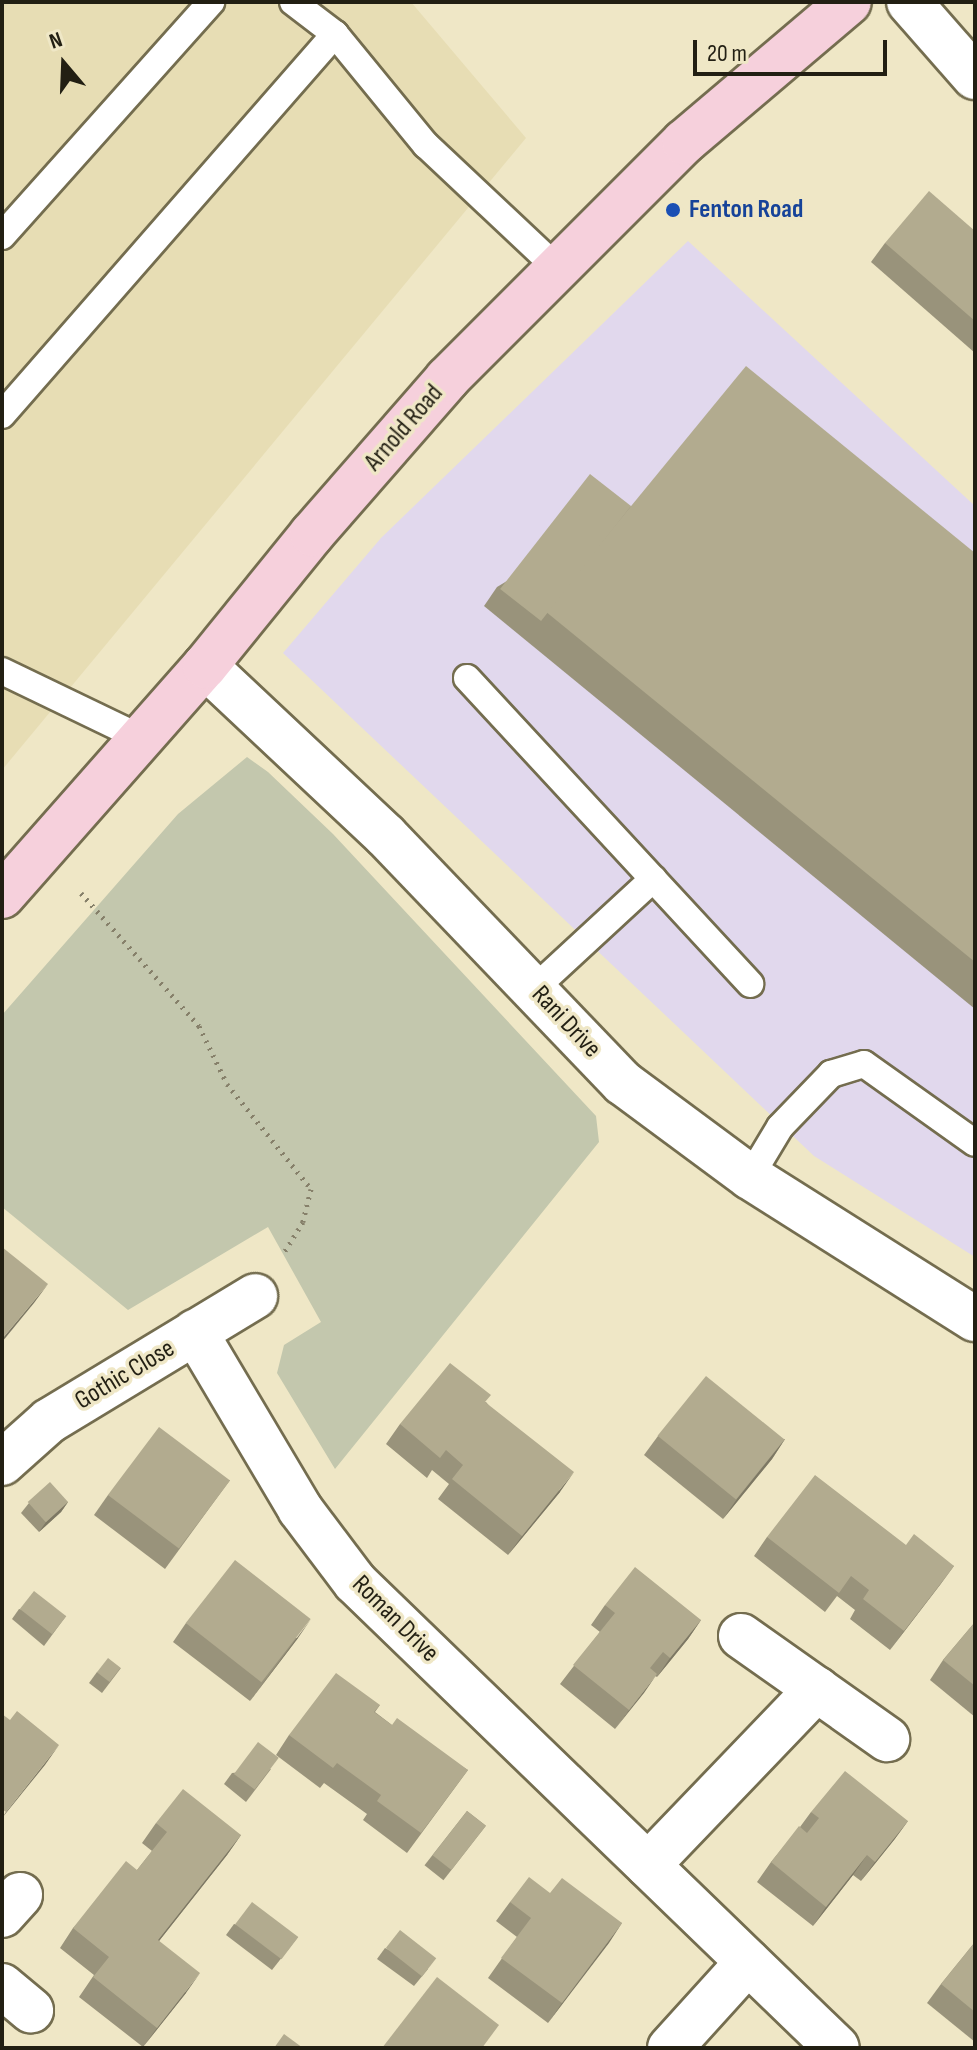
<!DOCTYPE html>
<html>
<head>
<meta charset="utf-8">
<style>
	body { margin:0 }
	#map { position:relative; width:977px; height:2050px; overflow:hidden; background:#efe7c6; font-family:"Sofia Sans Condensed",sans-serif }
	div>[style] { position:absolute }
	.built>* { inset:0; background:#e7ddb4 }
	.industrial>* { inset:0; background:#e1d8ed }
	.green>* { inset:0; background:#c3c7ad }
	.path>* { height:5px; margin-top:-2.5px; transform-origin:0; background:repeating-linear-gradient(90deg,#86806a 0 2px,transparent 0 8px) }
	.roads { filter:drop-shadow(2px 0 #746d4f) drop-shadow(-2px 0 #746d4f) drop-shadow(0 2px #746d4f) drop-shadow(0 -2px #746d4f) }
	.service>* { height:26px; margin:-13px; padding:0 13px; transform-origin:13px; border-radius:13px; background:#fff }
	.minor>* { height:44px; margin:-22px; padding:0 22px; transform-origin:22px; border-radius:22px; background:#fff }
	.secondary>* { height:44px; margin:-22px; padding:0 22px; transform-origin:22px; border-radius:22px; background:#f6d0dc }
	.wall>* { inset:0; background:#99937b; transform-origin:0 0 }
	.shaded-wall>* { inset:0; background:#7d7864 }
	.building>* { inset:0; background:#b2ab8f; transform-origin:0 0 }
	.dots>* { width:22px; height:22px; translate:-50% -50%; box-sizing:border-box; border:4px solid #efe7c6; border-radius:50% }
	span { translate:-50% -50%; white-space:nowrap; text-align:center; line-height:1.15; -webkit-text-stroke:7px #efe7c6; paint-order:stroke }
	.transit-label { font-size:26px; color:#164399; font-weight:700 }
	.left { translate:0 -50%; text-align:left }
	.street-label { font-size:26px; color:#221f13 }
	.frame { position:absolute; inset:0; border:4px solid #221f13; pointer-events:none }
	.north { position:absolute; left:24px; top:24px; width:80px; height:80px; -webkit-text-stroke:6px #efe7c6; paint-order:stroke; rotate:341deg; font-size:22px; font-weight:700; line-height:32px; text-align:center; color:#221f13 }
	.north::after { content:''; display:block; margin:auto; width:28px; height:36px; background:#221f13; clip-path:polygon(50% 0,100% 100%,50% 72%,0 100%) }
	.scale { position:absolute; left:693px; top:40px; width:194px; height:36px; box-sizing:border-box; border:4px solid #221f13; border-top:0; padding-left:10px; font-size:24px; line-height:28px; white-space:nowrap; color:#221f13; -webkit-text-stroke:6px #efe7c6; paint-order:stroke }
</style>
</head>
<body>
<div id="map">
	<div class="built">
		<div style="clip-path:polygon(2px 2px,411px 2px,526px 138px,2px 770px)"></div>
	</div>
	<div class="industrial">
		<div style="clip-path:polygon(688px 241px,975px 506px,975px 1257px,814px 1156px,283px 653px,381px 538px)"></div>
	</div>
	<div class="green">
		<div style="clip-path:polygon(247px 757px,268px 772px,333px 834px,596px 1116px,599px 1142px,335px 1469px,277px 1373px,284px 1345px,321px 1322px,268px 1227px,128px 1310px,2px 1207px,2px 1015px,178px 814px)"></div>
	</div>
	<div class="path">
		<div style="left:81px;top:893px;width:178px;rotate:48.4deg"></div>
		<div style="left:199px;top:1026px;width:64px;rotate:64.2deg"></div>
		<div style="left:227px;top:1084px;width:134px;rotate:51.3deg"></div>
		<div style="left:311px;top:1189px;width:34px;rotate:104deg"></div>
		<div style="left:303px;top:1222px;width:36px;rotate:122deg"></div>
	</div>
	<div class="roads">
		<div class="service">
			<div style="left:293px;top:2px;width:53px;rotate:37.3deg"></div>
			<div style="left:335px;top:34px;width:144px;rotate:50.7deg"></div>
			<div style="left:426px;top:145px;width:183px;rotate:43.2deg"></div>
			<div style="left:2px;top:236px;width:314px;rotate:-48.2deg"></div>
			<div style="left:2px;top:415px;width:506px;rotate:-48.85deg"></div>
			<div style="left:2px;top:671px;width:154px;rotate:25.7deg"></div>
			<div style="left:467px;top:678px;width:417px;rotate:47.2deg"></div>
			<div style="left:535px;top:988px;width:161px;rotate:-42.7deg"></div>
			<div style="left:750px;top:1177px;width:58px;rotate:-59deg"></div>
			<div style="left:780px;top:1127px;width:74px;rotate:-46.1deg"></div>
			<div style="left:831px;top:1074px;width:34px;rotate:-17deg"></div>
			<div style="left:864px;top:1064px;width:136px;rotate:35.4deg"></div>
		</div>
		<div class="minor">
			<div style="left:909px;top:2px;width:100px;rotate:48.7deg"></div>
			<div style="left:205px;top:666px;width:248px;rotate:43.2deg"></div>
			<div style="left:386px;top:836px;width:342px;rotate:46.2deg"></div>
			<div style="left:623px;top:1083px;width:158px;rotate:36.5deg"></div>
			<div style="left:750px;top:1177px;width:266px;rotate:32.3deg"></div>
			<div style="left:195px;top:1332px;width:206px;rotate:59.3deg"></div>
			<div style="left:300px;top:1509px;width:91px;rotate:53deg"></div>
			<div style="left:355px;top:1582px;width:670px;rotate:44.03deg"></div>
			<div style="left:2px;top:1463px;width:63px;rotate:-41.8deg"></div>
			<div style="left:49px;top:1421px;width:241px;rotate:-31.2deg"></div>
			<div style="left:741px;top:1636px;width:179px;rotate:35.2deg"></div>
			<div style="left:648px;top:1865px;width:244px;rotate:-46.2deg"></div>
			<div style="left:2px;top:1915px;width:27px;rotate:-48deg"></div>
			<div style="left:2px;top:1986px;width:38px;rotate:40deg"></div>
			<div style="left:670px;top:2048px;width:116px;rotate:-47.8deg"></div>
		</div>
		<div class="secondary">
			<div style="left:2px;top:896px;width:307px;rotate:-48.6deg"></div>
			<div style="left:205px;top:666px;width:170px;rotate:-51deg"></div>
			<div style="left:312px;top:534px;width:206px;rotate:-48.9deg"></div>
			<div style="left:447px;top:379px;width:335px;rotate:-45deg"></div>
			<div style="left:684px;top:142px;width:216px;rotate:-40.3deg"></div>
		</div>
	</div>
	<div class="wall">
		<div style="clip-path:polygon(975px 231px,975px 353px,871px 262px,885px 243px)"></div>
		<div style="clip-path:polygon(631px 506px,975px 553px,975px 1009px,484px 606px,497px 587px)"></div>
		<div style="clip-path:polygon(486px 1402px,560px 1492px,508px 1555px,438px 1499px,449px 1484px,432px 1470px,427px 1478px,386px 1444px,400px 1424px)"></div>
		<div style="clip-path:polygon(658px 1436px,785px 1439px,772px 1459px,723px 1519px,644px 1455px)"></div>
		<div style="clip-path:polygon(230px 1480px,165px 1569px,94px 1515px,108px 1495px)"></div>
		<div style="clip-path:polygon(68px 1502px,61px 1512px,39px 1532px,21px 1513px,29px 1503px)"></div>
		<div style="clip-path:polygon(767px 1537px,906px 1545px,954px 1566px,890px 1650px,850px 1619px,855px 1610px,837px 1596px,825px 1612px,754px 1556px)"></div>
		<div style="clip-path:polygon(605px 1605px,701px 1620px,688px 1639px,657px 1677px,655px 1676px,615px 1729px,560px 1684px,600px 1632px,591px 1625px)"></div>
		<div style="clip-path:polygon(19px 1609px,66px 1616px,44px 1646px,12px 1619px)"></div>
		<div style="clip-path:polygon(975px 1622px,975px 1717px,930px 1680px,943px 1660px)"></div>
		<div style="clip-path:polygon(186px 1623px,298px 1638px,250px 1701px,173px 1642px)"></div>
		<div style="clip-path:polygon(121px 1668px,102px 1693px,89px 1683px,97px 1672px)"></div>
		<div style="clip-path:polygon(380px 1705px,375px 1712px,392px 1725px,468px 1770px,407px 1853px,363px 1820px,367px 1814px,324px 1783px,320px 1788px,276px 1755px,289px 1735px)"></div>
		<div style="clip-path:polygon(271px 1769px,246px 1802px,224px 1784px,232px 1773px)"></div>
		<div style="left:467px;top:1811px;width:24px;height:69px;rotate:38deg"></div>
		<div style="clip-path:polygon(811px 1812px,908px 1821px,894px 1840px,861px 1881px,853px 1875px,813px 1926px,757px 1882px,771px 1862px,800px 1827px)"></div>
		<div style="clip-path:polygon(156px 1823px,241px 1835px,227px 1855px,159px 1941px,186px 1993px,143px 2047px,79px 1997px,94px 1975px,60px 1948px,73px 1928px,137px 1870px,152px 1851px,142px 1843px)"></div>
		<div style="clip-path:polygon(550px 1893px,622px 1923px,548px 2023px,488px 1978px,517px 1937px,496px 1921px,510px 1902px)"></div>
		<div style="clip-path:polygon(234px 1924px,298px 1937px,272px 1970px,226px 1935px)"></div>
		<div style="clip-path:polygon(975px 1942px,975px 2042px,927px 2003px,941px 1984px)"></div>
		<div style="clip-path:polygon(385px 1948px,428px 1969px,414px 1986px,377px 1959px)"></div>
	</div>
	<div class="shaded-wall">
		<div style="clip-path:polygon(48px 1284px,34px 1303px,2px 1342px,2px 1339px)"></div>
		<div style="clip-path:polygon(785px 1439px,772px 1459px,723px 1519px,737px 1499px)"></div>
		<div style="clip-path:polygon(574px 1472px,560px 1492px,508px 1555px,522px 1536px)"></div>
		<div style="clip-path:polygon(68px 1502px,61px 1512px,39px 1532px,46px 1522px)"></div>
		<div style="clip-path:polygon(954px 1566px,940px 1585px,890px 1650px,904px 1631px)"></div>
		<div style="clip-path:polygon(311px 1619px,298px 1638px,250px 1701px,264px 1682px)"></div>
		<div style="clip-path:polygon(701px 1620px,688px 1639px,657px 1677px,670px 1658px)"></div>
		<div style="clip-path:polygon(657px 1674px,644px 1693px,615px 1729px,629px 1710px)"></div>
		<div style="clip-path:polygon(59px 1745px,45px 1765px,2px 1818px,6px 1812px)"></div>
		<div style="clip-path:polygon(908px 1821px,894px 1840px,861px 1881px,875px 1862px)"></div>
		<div style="clip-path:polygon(241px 1835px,227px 1855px,144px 1960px,158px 1940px)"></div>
		<div style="clip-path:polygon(867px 1855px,853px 1875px,813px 1926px,826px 1907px)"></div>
		<div style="clip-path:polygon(622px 1923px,609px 1943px,548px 2023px,562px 2003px)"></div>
		<div style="clip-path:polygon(200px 1973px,186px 1993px,143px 2047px,157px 2028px)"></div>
	</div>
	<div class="building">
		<div style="clip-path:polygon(929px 191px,975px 231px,975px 321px,885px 243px)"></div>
		<div style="clip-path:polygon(746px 366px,975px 553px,975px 962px,545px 611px)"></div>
		<div style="left:590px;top:474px;width:52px;height:146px;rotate:38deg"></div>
		<div style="clip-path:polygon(2px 1247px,48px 1284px,2px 1339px)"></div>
		<div style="clip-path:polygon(450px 1363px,491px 1395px,485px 1402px,574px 1472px,522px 1536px,452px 1479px,463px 1465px,446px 1450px,440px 1458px,400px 1424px)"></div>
		<div style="left:706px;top:1376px;width:101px;height:77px;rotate:39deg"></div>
		<div style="left:159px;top:1427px;width:89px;height:85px;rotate:37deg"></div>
		<div style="clip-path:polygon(815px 1475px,906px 1545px,914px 1534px,954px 1566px,904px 1631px,863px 1599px,869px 1590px,851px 1576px,839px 1593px,767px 1537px)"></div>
		<div style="left:50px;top:1482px;width:27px;height:30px;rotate:48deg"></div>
		<div style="left:235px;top:1560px;width:96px;height:80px;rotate:38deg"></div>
		<div style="clip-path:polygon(635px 1567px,701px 1620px,670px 1658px,663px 1652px,650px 1668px,657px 1674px,629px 1710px,573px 1665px,615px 1613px,605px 1605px)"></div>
		<div style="left:34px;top:1591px;width:41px;height:23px;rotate:38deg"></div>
		<div style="clip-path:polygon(975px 1622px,975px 1686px,943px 1660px)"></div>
		<div style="left:108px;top:1658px;width:16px;height:18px;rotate:38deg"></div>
		<div style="clip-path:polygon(336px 1673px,380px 1705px,374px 1712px,392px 1725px,397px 1718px,468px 1770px,421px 1833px,377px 1801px,381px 1795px,337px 1763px,333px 1768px,289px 1735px)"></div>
		<div style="clip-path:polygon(17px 1711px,59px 1745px,6px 1812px,2px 1809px,2px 1714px,10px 1720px)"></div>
		<div style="left:258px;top:1742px;width:26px;height:40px;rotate:37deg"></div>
		<div style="clip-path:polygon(845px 1771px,908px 1821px,875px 1862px,867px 1855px,826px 1907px,771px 1862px,799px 1826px,807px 1833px,819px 1818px,811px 1812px)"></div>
		<div style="clip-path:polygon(183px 1789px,241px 1835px,158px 1940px,200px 1973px,157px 2028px,93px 1977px,109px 1957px,73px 1928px,126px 1861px,137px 1870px,151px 1852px,167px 1832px,156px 1823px)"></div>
		<div style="left:467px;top:1811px;width:24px;height:56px;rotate:38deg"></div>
		<div style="clip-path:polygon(529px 1877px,550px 1893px,562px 1878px,622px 1923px,562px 2003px,501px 1958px,531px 1918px,510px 1902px)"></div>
		<div style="left:252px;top:1902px;width:58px;height:28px;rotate:37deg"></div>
		<div style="left:400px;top:1930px;width:46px;height:23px;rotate:38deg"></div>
		<div style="clip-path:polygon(975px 1942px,975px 2012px,941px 1984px)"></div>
		<div style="clip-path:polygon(437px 1977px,499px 2025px,482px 2048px,382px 2048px)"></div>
		<div style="clip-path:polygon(284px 2034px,303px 2048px,274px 2048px)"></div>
	</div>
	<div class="dots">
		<div style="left:673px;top:210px;background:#1a4fb4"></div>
	</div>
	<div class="transit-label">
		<span class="left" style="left:689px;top:210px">Fenton Road</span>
	</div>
	<div class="street-label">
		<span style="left:404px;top:428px;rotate:-49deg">Arnold Road</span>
		<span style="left:566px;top:1022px;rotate:47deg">Rani Drive</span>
		<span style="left:125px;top:1375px;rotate:-31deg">Gothic Close</span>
		<span style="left:395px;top:1619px;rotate:45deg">Roman Drive</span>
	</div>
	<div class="frame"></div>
	<div class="north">N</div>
	<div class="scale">20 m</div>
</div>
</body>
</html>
